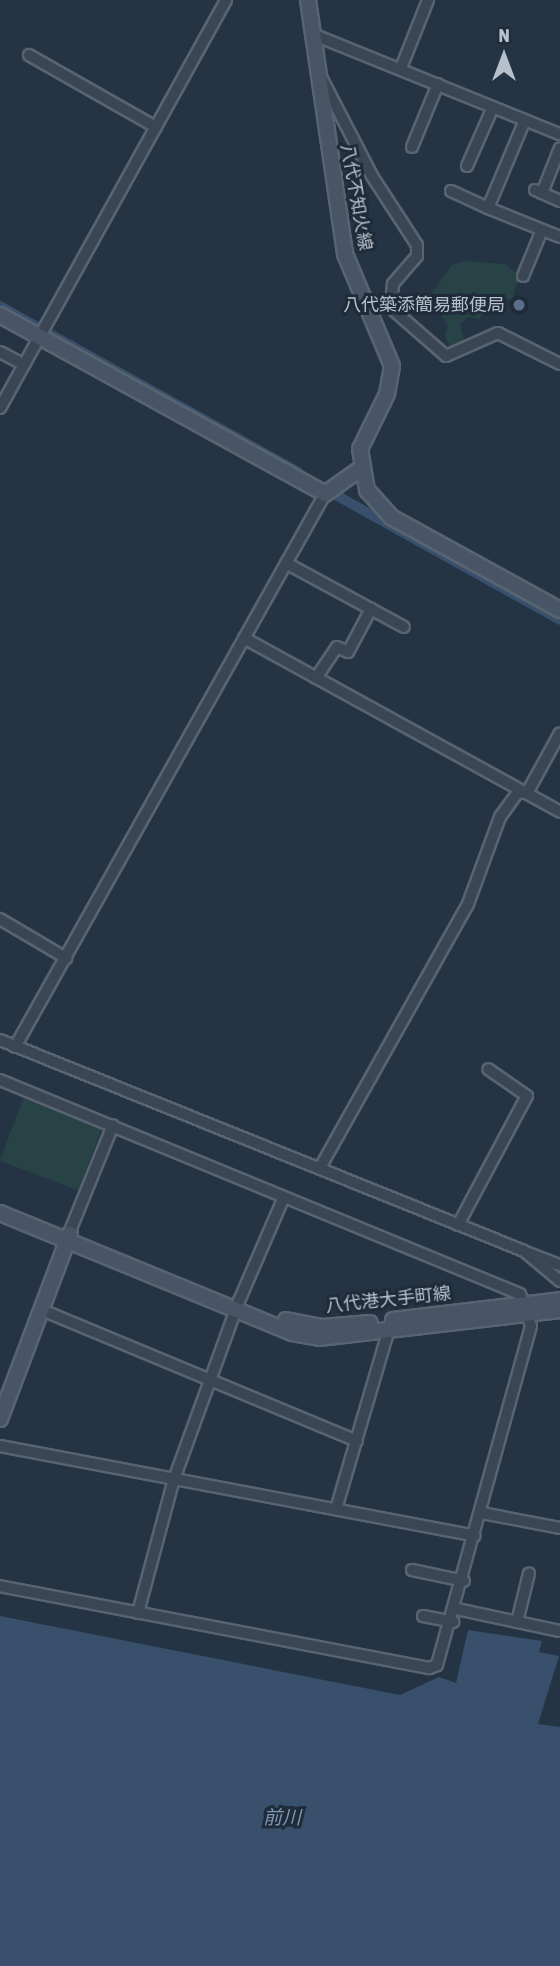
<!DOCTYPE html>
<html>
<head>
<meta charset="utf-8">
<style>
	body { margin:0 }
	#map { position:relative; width:560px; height:1966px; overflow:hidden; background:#253444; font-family:"Asap Condensed","Noto Sans JP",sans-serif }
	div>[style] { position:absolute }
	.green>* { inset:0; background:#284345; transform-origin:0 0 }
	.water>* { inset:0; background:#38506c }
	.canal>* { height:10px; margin:-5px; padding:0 5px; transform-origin:5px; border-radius:5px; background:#38506c }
	.roads { filter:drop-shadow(2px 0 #586471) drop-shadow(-2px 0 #586471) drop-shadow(0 2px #586471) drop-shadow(0 -2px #586471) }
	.street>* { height:10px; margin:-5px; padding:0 5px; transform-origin:5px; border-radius:5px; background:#3a4654 }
	.secondary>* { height:14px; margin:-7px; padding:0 7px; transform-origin:7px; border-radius:7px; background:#485567 }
	.dots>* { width:19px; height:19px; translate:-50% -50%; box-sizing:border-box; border:4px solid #1f2b39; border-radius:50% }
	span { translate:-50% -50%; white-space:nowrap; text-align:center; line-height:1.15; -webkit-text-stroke:6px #1f2b39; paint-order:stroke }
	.street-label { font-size:18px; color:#b7c1cd }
	.poi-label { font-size:18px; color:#b7c1cd }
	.right { translate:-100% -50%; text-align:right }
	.water-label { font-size:19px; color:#7d98b6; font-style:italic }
	.north { position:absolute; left:469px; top:21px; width:70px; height:70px; -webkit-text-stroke:5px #1f2b39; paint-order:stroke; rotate:0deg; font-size:19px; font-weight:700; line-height:28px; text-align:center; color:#b7c1cd }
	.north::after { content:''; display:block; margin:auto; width:24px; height:32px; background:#b7c1cd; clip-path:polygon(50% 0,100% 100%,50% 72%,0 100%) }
</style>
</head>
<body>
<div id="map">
	<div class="green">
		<div style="clip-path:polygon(464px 261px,505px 264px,519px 276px,512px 301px,500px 294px,479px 319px,468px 317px,460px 324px,465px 343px,451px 353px,445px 334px,448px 325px,429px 297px,452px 265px)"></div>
		<div style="left:24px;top:1097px;width:84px;height:68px;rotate:21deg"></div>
	</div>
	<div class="water">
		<div style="clip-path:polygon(0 1616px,400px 1695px,439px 1677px,456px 1683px,468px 1630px,542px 1641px,539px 1652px,559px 1656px,538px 1724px,560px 1727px,560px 1966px,0 1966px)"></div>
	</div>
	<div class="canal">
		<div style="left:0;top:306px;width:341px;rotate:29.1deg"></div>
		<div style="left:325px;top:489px;width:269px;rotate:29.1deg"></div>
	</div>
	<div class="roads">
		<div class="street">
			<div style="left:312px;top:34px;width:267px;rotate:22deg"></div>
			<div style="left:29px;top:55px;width:146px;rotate:29.6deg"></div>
			<div style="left:401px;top:68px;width:73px;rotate:-68.3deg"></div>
			<div style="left:321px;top:77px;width:111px;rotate:62.7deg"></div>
			<div style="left:372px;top:176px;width:82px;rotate:56.9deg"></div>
			<div style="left:417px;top:245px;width:11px;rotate:90deg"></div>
			<div style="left:417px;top:256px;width:37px;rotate:131deg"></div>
			<div style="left:393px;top:284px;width:24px;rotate:95deg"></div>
			<div style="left:391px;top:308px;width:73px;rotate:41.1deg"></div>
			<div style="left:446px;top:356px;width:57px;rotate:-23.9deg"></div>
			<div style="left:498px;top:333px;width:69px;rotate:26.6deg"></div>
			<div style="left:412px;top:147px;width:68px;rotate:-67.6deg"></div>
			<div style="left:467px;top:166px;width:64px;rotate:-66.2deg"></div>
			<div style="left:535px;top:190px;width:8px;rotate:23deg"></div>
			<div style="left:542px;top:193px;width:48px;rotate:-68.2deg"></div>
			<div style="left:451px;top:191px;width:41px;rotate:24.7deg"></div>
			<div style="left:488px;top:208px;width:95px;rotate:-67.2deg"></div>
			<div style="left:542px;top:193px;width:20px;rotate:24deg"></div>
			<div style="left:488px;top:208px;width:78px;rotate:21.9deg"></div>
			<div style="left:523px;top:276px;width:50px;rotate:-67.6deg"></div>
			<div style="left:0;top:352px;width:27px;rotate:28deg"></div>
			<div style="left:0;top:408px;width:466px;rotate:-61deg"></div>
			<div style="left:286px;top:563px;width:134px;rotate:28.5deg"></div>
			<div style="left:244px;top:638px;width:361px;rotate:28.8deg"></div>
			<div style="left:316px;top:678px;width:37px;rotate:-56deg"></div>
			<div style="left:337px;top:647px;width:12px;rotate:24deg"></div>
			<div style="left:348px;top:652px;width:49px;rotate:-61.9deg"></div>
			<div style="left:527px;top:793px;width:68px;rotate:-61.2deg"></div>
			<div style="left:0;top:919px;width:77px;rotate:30.6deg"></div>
			<div style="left:0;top:1040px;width:565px;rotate:21.93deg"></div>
			<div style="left:524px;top:1251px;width:47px;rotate:39.8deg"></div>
			<div style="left:15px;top:1047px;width:634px;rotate:-60.73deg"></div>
			<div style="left:0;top:1080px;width:562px;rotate:22.37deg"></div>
			<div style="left:520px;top:1294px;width:34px;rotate:71deg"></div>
			<div style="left:531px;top:1326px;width:352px;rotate:105.5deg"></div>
			<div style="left:437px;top:1665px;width:9px;rotate:159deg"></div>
			<div style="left:429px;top:1668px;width:437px;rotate:-169.2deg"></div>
			<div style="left:321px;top:1166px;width:300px;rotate:-60.7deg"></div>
			<div style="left:468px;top:904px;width:93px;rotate:-69.8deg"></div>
			<div style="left:500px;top:817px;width:31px;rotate:-54deg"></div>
			<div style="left:518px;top:792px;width:9px;rotate:6deg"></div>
			<div style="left:458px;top:1225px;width:146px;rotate:-61.9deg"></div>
			<div style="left:527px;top:1096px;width:47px;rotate:-145.3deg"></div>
			<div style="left:70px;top:1231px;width:114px;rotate:-67.9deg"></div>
			<div style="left:528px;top:1253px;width:34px;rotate:21deg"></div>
			<div style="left:42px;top:1310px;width:341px;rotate:22.6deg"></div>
			<div style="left:0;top:1446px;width:483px;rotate:10.7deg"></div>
			<div style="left:336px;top:1509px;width:192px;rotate:-73.6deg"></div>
			<div style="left:482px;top:1513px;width:79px;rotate:10.9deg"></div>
			<div style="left:412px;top:1570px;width:53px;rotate:11.9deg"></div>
			<div style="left:457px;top:1609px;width:105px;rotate:12.1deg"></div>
			<div style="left:138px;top:1613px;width:136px;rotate:-75deg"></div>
			<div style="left:173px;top:1482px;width:193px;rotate:-70deg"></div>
			<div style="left:239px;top:1301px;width:113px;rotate:-66.6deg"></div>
			<div style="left:423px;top:1616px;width:31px;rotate:11deg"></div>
			<div style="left:517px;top:1622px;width:50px;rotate:-76.2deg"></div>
		</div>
		<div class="secondary">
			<div style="left:308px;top:0;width:257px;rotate:81.7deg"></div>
			<div style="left:345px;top:254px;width:121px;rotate:67.2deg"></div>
			<div style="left:392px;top:366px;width:28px;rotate:100deg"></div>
			<div style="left:387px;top:394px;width:61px;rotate:116.1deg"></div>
			<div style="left:360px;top:449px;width:42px;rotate:80.3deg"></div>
			<div style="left:367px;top:490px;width:36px;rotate:48deg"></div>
			<div style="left:391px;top:517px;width:193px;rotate:28.8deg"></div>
			<div style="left:0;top:315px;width:371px;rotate:28.8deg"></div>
			<div style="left:325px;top:494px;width:43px;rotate:-35.5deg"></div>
			<div style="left:0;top:1213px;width:316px;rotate:22.3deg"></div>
			<div style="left:292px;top:1333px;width:27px;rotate:10deg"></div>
			<div style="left:319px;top:1338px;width:243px;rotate:-6.6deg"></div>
			<div style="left:286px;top:1320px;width:38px;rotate:11deg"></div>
			<div style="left:323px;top:1327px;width:47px;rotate:-4.9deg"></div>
			<div style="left:393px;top:1320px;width:168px;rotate:-6.8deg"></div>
			<div style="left:0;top:1419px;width:198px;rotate:-69.3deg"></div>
		</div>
	</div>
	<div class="dots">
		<div style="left:519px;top:305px;background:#5c6f8a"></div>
	</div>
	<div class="street-label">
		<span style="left:356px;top:197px;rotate:80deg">八代不知火線</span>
		<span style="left:388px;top:1300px;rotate:-6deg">八代港大手町線</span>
	</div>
	<div class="poi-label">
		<span class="right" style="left:505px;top:305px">八代築添簡易郵便局</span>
	</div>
	<div class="water-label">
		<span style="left:282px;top:1818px">前川</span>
	</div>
	<div class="north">N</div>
</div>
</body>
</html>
